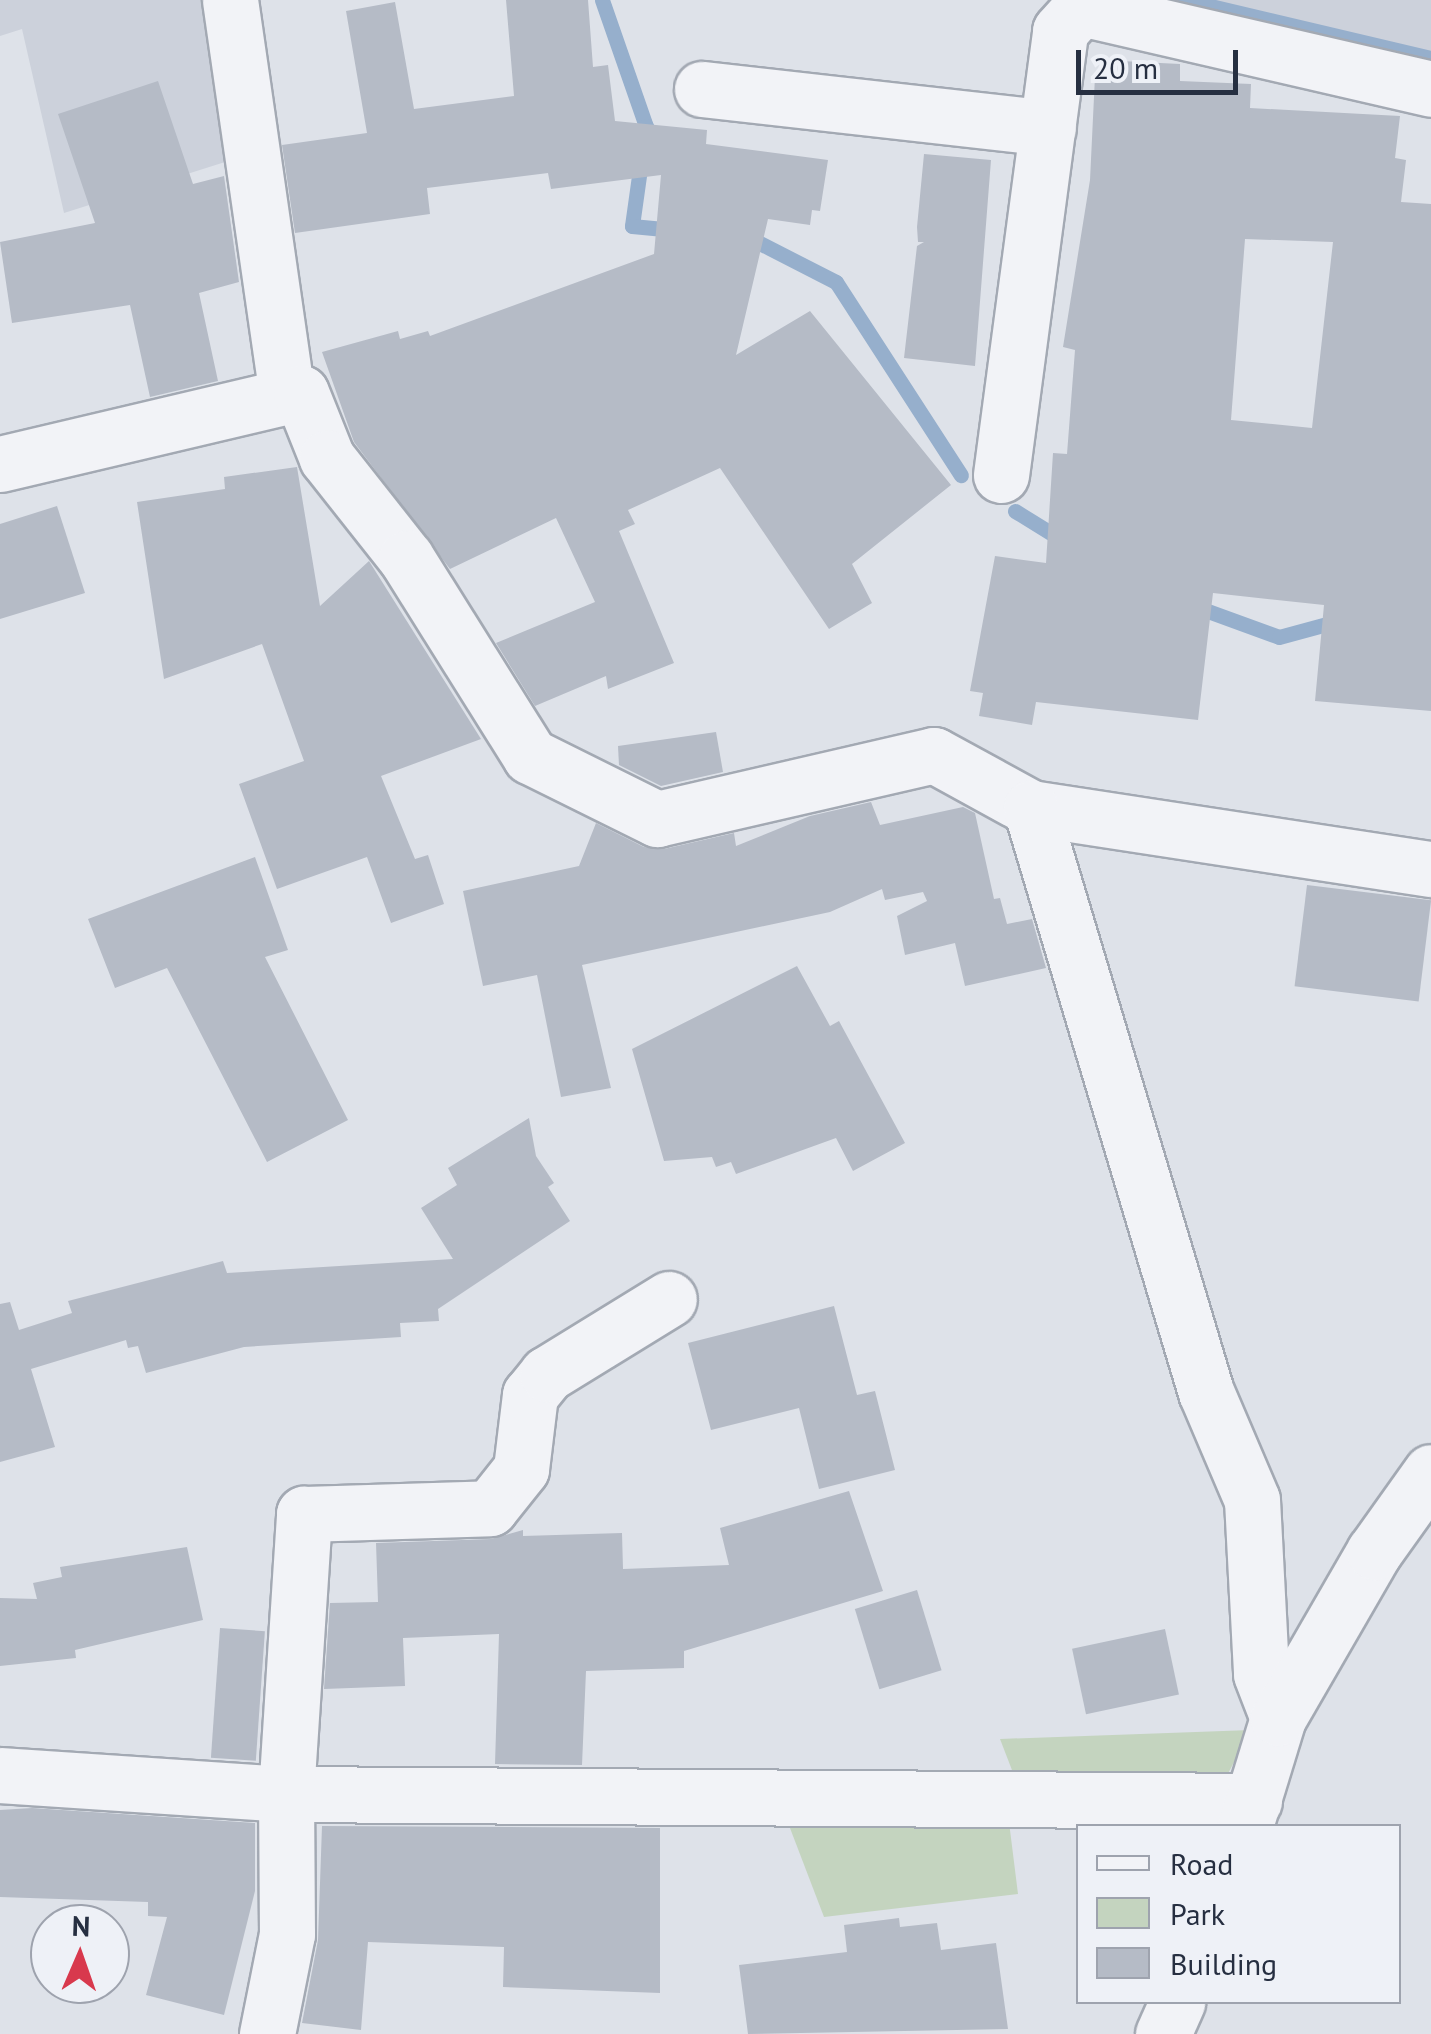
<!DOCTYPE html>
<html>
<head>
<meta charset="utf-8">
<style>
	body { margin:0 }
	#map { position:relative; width:1431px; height:2034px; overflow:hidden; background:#dee2e9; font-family:"PT Sans",sans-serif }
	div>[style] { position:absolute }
	.built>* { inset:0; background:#ccd1db }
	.green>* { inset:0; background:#c4d4bf }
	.stream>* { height:15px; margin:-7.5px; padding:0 7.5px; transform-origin:7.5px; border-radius:7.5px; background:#96afcc }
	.building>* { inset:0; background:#b5bbc6; transform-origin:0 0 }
	.roads { filter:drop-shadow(2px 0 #a3a9b3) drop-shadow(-2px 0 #a3a9b3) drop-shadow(0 2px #a3a9b3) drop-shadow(0 -2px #a3a9b3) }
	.minor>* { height:55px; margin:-27.5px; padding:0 27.5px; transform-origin:27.5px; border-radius:27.5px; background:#f2f3f7 }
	span { translate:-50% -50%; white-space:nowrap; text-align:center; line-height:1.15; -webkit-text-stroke:8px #eef1f7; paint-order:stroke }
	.legend { position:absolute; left:1076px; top:1824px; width:325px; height:180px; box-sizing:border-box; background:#eef1f7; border:2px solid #9ea3ae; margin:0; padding:12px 18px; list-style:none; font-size:30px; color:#262f41 }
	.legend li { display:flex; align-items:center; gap:20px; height:50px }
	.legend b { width:50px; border:2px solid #9ea3ae }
	.north { position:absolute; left:30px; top:1904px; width:100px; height:100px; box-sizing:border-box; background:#eef1f7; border:2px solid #9ea3ae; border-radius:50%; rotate:2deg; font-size:28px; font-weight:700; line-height:40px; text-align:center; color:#262f41 }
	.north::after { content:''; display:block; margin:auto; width:35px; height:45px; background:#d8394d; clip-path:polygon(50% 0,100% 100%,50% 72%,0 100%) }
	.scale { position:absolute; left:1076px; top:50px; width:162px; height:45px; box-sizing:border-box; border:5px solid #262f41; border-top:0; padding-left:12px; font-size:30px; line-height:35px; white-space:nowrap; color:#262f41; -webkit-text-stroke:8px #eef1f7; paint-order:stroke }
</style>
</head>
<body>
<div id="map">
	<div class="built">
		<div style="clip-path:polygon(0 0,216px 0,244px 156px,64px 213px,22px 29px,0 36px)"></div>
		<div style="clip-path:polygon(1198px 0,1431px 0,1431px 54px)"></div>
	</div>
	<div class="green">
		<div style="clip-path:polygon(1251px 1730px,1223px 1783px,1017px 1783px,1000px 1739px)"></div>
		<div style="clip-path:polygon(1008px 1814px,1018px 1894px,824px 1917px,785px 1815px)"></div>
	</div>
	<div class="stream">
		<div style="left:602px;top:0;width:133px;rotate:70.8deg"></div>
		<div style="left:646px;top:126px;width:101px;rotate:98deg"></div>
		<div style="left:632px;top:226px;width:42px;rotate:5.4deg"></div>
		<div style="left:1185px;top:0;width:253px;rotate:13.3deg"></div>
		<div style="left:746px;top:236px;width:101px;rotate:27.1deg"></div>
		<div style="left:836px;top:282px;width:230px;rotate:57.1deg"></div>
		<div style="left:1015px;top:511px;width:55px;rotate:31.7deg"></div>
		<div style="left:1194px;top:606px;width:90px;rotate:20deg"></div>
		<div style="left:1279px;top:637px;width:61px;rotate:-15.2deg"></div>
	</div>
	<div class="building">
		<div style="clip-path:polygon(506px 0,588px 0,593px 67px,608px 65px,615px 121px,707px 130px,706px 144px,828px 160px,820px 211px,812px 210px,810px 225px,768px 219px,736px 355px,810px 311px,951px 485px,852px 564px,872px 603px,829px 629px,720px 468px,628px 510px,635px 524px,619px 531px,674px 663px,608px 689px,606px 676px,535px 706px,496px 643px,595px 602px,556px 518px,450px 569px,354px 442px,322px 352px,398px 331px,400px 339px,428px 331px,430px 336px,654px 254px,661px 175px,551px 189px,548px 173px,427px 188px,430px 214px,295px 233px,282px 145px,367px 133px,346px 11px,395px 2px,414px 109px,514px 96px)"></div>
		<div style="clip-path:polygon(evenodd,1121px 61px,1180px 64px,1180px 81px,1251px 84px,1250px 108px,1400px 116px,1395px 158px,1406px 160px,1401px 202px,1431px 204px,1431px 711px,1315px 701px,1324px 605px,1213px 593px,1198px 720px,1036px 702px,1032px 725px,979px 716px,983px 693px,970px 691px,995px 556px,1046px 563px,1053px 453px,1067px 454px,1075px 350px,1063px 347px,1090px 180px,1095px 76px,1120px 77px,1121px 61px,1245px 239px,1333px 242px,1312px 428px,1231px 420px,1245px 239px)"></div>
		<div style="clip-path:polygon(158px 81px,193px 184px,224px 176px,239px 282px,199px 293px,218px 381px,150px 397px,130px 305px,12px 323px,0 242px,95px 223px,58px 114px)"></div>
		<div style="clip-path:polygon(924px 154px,991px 160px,975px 366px,904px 358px,917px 246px,924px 242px,918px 242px,917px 227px)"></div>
		<div style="clip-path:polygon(297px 467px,320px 606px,369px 561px,481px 739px,381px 776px,415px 859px,428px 855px,444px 904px,391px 923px,367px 857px,277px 889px,239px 784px,304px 761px,262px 644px,164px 679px,137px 502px,225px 489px,224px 477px)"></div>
		<div style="clip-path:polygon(57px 506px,85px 593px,0 619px,0 524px)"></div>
		<div style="clip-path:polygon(716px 732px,723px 772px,661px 786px,619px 765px,618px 746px)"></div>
		<div style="clip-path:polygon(871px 802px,880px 825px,963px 807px,975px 813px,994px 899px,1000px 898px,1007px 924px,1032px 919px,1046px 968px,965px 986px,955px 943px,905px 955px,897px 916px,927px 901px,923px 892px,885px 900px,882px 889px,830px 912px,582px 965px,611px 1088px,561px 1097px,537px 975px,483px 986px,463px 891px,579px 866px,596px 823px,644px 847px,664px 849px,734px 833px,736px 846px,810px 816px)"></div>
		<div style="clip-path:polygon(255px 857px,288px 950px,265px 957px,348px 1120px,267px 1162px,167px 968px,115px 988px,88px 919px)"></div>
		<div style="left:1307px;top:885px;width:125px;height:102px;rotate:7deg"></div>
		<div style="clip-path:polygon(797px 966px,830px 1026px,839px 1021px,905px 1143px,853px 1171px,836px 1138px,736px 1174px,731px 1162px,716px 1167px,712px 1157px,664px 1161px,632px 1049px)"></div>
		<div style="clip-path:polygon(529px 1118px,536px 1156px,554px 1183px,548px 1187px,570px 1221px,438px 1309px,439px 1321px,400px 1323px,401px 1337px,244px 1347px,146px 1373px,138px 1346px,128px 1348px,126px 1340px,31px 1369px,55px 1447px,0 1462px,0 1304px,10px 1302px,19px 1330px,72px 1313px,68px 1301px,223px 1261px,227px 1273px,453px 1259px,421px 1208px,457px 1185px,448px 1168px)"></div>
		<div style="clip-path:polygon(834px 1306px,857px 1395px,875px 1391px,895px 1470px,819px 1489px,799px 1408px,711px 1430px,688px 1343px)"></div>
		<div style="clip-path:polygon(849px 1491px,883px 1591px,684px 1651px,684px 1668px,586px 1671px,582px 1765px,495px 1764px,499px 1634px,403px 1638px,405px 1686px,324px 1689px,330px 1603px,378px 1602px,376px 1543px,491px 1539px,523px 1530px,523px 1536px,622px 1533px,623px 1569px,729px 1565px,720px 1528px)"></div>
		<div style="clip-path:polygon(187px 1547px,203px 1620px,75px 1650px,76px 1658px,0 1666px,0 1598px,37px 1599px,33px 1583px,62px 1577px,60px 1567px)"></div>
		<div style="left:917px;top:1590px;width:84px;height:65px;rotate:73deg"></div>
		<div style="left:220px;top:1628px;width:45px;height:130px;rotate:4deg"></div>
		<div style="left:1165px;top:1629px;width:67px;height:95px;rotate:78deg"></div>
		<div style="clip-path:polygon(32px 1808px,255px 1823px,255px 1891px,224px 2015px,146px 1995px,167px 1917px,148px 1916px,148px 1902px,0 1897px,0 1810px)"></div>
		<div style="clip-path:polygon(322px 1826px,660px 1828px,660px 1993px,503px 1987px,504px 1947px,368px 1942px,361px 2030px,302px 2023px,318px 1940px)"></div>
		<div style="clip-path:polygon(899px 1918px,900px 1927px,937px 1923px,941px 1950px,996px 1943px,1008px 2029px,748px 2034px,739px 1965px,847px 1952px,844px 1925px)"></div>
	</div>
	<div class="roads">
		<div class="minor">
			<div style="left:230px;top:0;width:395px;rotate:81.8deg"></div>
			<div style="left:1082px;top:0;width:8px;rotate:97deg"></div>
			<div style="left:1081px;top:8px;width:359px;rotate:13deg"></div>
			<div style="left:702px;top:89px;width:348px;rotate:6.4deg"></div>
			<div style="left:0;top:464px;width:309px;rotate:-13.3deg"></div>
			<div style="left:301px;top:393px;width:70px;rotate:68.2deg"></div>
			<div style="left:327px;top:458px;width:127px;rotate:51.7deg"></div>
			<div style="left:406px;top:558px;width:234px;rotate:57.9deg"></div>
			<div style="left:530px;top:756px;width:142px;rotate:26.4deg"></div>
			<div style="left:657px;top:819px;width:284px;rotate:-13deg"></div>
			<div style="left:934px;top:755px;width:111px;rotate:28.7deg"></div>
			<div style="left:1031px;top:808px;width:405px;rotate:8.7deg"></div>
			<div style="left:1001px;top:475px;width:448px;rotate:-82.4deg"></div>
			<div style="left:1060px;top:31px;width:31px;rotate:-48deg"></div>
			<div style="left:1031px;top:808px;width:610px;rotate:73.32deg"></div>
			<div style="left:1206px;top:1392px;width:117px;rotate:66.9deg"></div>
			<div style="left:1252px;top:1500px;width:174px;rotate:87deg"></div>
			<div style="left:1261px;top:1674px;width:47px;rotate:68.9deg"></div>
			<div style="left:0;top:1775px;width:287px;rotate:3.8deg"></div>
			<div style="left:286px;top:1794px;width:968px;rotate:0.41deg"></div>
			<div style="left:1245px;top:1826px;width:113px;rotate:-73deg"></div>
			<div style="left:1278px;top:1718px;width:192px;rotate:-60deg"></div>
			<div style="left:1374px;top:1552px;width:98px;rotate:-54.5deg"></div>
			<div style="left:267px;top:2034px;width:102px;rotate:-78.7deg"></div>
			<div style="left:287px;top:1934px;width:140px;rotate:-90.4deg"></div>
			<div style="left:286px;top:1794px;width:281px;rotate:-86.3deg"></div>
			<div style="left:304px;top:1514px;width:186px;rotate:-1.8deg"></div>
			<div style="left:490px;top:1508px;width:50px;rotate:-51.5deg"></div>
			<div style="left:521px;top:1469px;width:75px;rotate:-83.1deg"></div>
			<div style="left:530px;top:1395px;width:27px;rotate:-51deg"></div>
			<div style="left:547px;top:1374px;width:143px;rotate:-31.6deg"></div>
			<div style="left:1163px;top:2034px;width:35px;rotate:-66deg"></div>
		</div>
	</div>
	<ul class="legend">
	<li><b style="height:12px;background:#f2f3f7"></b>Road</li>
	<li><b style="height:28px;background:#c4d4bf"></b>Park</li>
	<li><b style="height:28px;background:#b5bbc6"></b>Building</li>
	</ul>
	<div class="north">N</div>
	<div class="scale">20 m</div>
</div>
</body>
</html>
